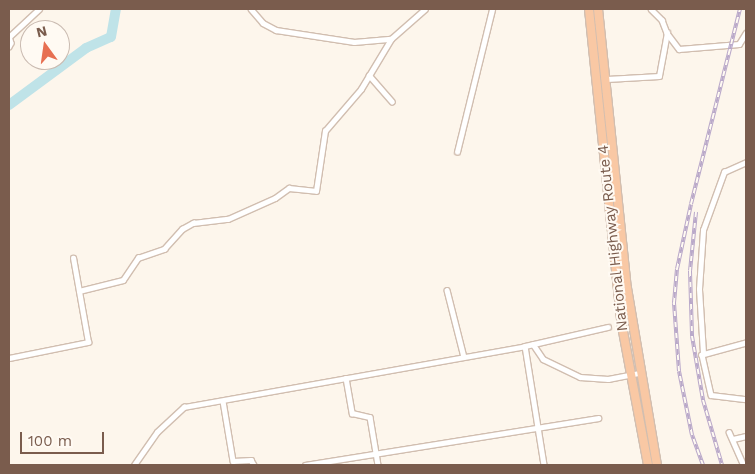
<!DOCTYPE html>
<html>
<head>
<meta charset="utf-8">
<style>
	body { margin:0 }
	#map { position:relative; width:755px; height:474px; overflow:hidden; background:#fdf6ec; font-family:"Work Sans",sans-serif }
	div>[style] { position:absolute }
	.river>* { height:10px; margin:-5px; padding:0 5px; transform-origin:5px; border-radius:5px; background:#bfe3e8 }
	.roads { filter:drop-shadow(1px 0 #d1beb0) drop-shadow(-1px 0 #d1beb0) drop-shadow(0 1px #d1beb0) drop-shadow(0 -1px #d1beb0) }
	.minor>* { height:4.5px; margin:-2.25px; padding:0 2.25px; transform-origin:2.25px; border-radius:2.25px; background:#fff }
	.trunk>* { height:8px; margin:-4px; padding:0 4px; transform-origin:4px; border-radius:4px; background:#f9c8a4 }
	.rail>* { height:4px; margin-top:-2px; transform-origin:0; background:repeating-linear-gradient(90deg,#fffaf3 0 5.5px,#b9a8c9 0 11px); box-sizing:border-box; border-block:1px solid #b9a8c9 }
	span { translate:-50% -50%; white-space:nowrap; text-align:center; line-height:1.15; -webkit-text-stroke:4px #fffaf3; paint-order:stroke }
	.street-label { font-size:15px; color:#7a5c4d }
	.frame { position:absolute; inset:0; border:10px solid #7a5c4d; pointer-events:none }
	.north { position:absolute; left:20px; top:20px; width:50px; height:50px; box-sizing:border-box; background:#fffaf3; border:1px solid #cabbb1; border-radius:50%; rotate:346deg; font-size:14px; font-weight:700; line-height:20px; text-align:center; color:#7a5c4d }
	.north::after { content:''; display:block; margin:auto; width:18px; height:22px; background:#e76f51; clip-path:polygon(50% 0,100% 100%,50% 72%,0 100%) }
	.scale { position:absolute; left:20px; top:432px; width:84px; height:22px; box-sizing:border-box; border:2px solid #7a5c4d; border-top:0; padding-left:6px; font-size:15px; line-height:18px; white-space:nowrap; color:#7a5c4d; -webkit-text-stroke:4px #fffaf3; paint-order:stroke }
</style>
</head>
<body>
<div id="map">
	<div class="river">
		<div style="left:9px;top:105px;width:96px;rotate:-36.5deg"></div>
		<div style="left:86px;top:48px;width:27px;rotate:-24deg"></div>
		<div style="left:111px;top:37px;width:28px;rotate:-80deg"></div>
	</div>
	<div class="roads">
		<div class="minor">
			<div style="left:251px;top:9px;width:18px;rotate:49deg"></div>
			<div style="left:263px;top:23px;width:15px;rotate:28deg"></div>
			<div style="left:276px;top:30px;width:79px;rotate:8.7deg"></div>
			<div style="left:354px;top:42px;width:37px;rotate:-5deg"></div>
			<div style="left:391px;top:39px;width:45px;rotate:-41.4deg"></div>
			<div style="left:651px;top:9px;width:16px;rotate:45deg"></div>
			<div style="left:662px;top:20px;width:14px;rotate:69deg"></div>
			<div style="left:667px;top:33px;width:20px;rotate:53deg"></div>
			<div style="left:679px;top:49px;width:60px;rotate:-4.8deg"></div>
			<div style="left:739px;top:44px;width:13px;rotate:-58deg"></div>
			<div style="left:9px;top:36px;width:7px;rotate:74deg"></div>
			<div style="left:11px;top:43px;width:4px;rotate:117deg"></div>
			<div style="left:9px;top:37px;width:41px;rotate:-43deg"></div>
			<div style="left:369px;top:75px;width:35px;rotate:49deg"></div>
			<div style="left:607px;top:79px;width:52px;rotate:-3.3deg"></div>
			<div style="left:659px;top:76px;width:44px;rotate:-79.5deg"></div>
			<div style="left:457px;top:152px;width:147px;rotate:-76.2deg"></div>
			<div style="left:447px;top:290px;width:69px;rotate:75.8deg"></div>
			<div style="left:79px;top:291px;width:45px;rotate:-14deg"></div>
			<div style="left:123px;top:280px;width:27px;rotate:-56deg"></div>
			<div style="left:138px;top:258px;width:28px;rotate:-19deg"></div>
			<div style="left:164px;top:249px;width:27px;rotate:-48deg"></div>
			<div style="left:182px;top:229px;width:13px;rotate:-29deg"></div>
			<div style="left:193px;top:223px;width:35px;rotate:-7deg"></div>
			<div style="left:228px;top:219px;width:51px;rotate:-24.1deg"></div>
			<div style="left:275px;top:198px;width:17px;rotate:-36deg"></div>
			<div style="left:289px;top:188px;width:27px;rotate:6deg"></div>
			<div style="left:316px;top:191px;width:61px;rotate:-81.5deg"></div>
			<div style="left:325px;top:131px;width:55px;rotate:-49.4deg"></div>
			<div style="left:361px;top:89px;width:58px;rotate:-59deg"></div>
			<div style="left:746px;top:343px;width:46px;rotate:164.7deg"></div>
			<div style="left:702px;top:355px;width:41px;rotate:77.3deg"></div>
			<div style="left:711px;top:395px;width:35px;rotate:7deg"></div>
			<div style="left:533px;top:344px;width:18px;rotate:56deg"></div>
			<div style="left:543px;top:359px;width:41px;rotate:25.9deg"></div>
			<div style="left:580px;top:377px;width:28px;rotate:4deg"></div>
			<div style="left:608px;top:379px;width:33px;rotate:-11deg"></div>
			<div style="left:525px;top:346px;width:121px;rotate:80.9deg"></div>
			<div style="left:703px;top:353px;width:64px;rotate:-93.6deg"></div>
			<div style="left:699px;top:289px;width:59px;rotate:-86.1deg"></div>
			<div style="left:703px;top:230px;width:62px;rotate:-70.1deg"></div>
			<div style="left:724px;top:172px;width:24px;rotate:-24deg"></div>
			<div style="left:9px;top:358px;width:81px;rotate:-11.4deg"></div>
			<div style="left:88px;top:342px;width:85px;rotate:-100.1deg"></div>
			<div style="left:346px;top:378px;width:36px;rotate:80deg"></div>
			<div style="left:352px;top:413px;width:18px;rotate:13deg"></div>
			<div style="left:370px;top:417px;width:49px;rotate:80.5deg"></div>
			<div style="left:223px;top:401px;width:61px;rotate:80.5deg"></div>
			<div style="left:233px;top:461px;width:18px;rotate:-3deg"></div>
			<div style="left:251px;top:460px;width:6px;rotate:59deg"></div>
			<div style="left:729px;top:432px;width:36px;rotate:66deg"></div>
			<div style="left:733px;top:439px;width:13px;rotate:-13deg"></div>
			<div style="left:134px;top:465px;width:40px;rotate:-55.1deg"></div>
			<div style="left:157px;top:432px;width:37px;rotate:-43deg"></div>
			<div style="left:184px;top:407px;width:346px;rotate:-10.1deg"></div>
			<div style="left:525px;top:346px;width:85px;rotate:-12.9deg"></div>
			<div style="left:305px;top:465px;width:297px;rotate:-9.1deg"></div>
		</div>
		<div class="trunk">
			<div style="left:589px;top:9px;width:319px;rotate:84.1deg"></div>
			<div style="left:622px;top:326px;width:141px;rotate:79.4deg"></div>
			<div style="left:598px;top:9px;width:281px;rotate:84.1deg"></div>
			<div style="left:627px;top:288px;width:180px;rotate:80.4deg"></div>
		</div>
	</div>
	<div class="rail">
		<div style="left:696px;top:212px;width:59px;rotate:95.8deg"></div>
		<div style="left:690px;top:271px;width:65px;rotate:88.2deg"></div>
		<div style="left:692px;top:336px;width:65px;rotate:80.2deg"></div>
		<div style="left:703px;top:400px;width:68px;rotate:73.7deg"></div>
		<div style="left:703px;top:465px;width:32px;rotate:-110deg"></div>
		<div style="left:692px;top:435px;width:65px;rotate:-101.5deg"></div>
		<div style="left:679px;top:371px;width:68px;rotate:-94.2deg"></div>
		<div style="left:674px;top:303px;width:34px;rotate:-85deg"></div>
		<div style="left:677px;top:269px;width:66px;rotate:-77.8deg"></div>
		<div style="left:691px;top:204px;width:201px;rotate:-75.9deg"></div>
	</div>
	<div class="street-label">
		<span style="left:613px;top:238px;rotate:-96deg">National Highway Route 4</span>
	</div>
	<div class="frame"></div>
	<div class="north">N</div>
	<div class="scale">100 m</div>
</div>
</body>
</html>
